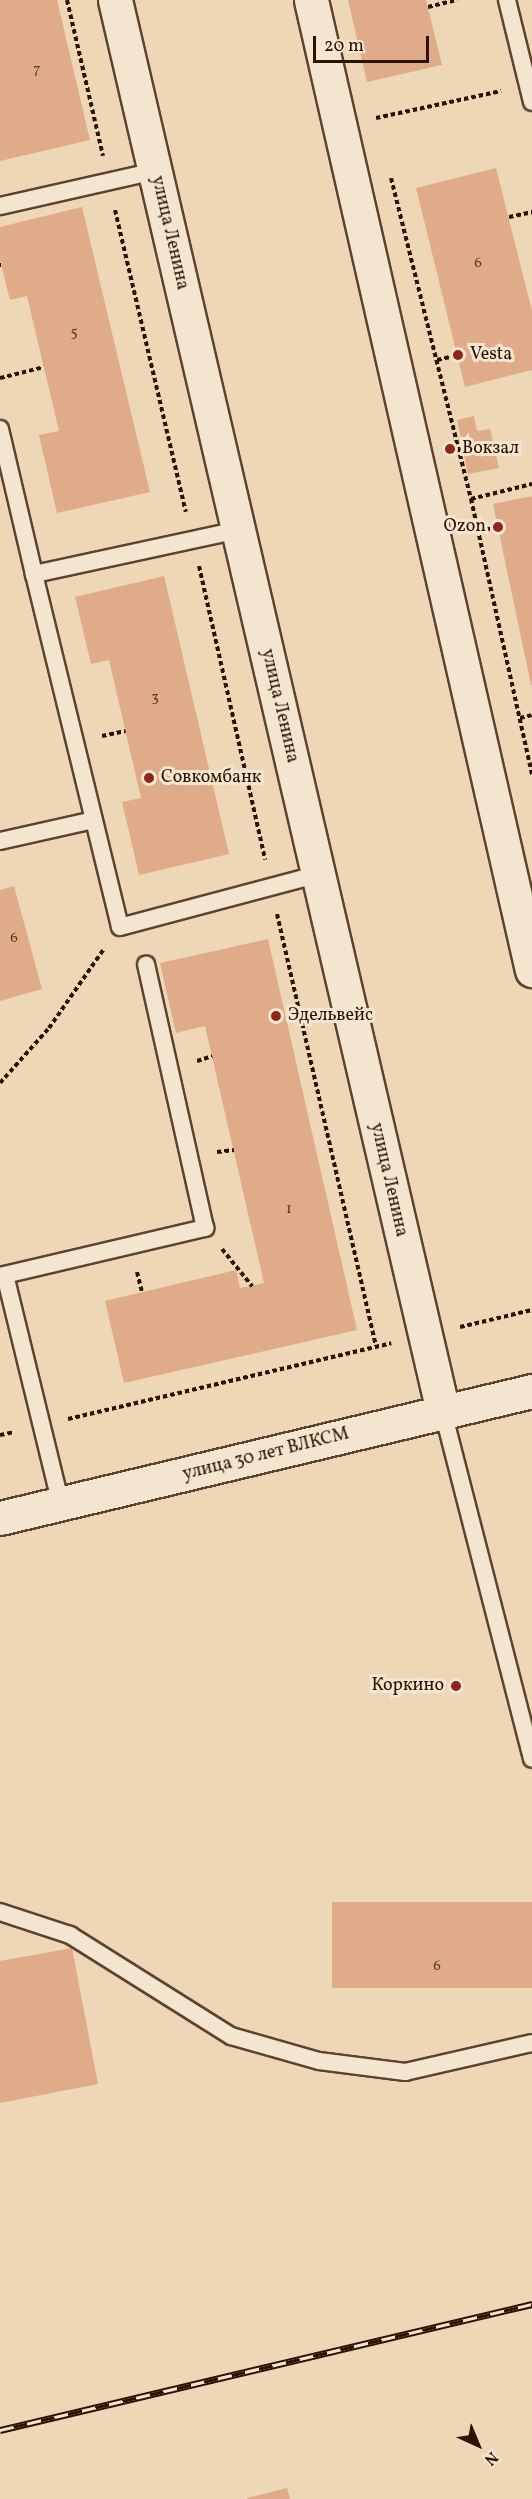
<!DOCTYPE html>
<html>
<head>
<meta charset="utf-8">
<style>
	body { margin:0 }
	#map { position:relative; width:532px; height:2499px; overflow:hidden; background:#edd7b6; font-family:Vollkorn,serif }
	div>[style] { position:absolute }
	.building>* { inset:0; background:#dfab89; transform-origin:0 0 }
	.path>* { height:4px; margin-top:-2px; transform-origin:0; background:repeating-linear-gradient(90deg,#2d1101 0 4.5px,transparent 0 7.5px) }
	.roads { filter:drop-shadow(2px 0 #5d422e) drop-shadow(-2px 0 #5d422e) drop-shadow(0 2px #5d422e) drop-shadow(0 -2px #5d422e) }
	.lane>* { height:16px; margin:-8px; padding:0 8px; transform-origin:8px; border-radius:8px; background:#f3e5d0 }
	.secondary>* { height:33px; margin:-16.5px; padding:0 16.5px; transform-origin:16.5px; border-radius:16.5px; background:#f3e5d0 }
	.rail>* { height:7px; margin-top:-3.5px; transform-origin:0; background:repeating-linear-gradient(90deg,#f3e5d0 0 14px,#2d1101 0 28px); box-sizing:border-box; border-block:2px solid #2d1101 }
	.dots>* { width:16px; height:16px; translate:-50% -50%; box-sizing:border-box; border:3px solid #f3e5d0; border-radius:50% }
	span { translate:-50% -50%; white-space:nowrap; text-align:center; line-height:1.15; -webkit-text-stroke:6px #f3e5d0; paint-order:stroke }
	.number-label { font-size:15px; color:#5a3823 }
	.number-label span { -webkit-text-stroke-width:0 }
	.street-label { font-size:18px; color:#2d1101 }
	.poi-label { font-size:18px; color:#2d1101 }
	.left { translate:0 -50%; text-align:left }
	.right { translate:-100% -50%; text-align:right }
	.north { position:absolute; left:448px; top:2415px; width:60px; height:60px; -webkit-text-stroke:4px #f3e5d0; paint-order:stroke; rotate:136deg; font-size:16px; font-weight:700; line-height:24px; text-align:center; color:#2d1101 }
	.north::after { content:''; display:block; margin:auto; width:21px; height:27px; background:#2d1101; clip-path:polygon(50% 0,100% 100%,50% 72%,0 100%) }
	.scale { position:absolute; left:313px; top:36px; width:116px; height:27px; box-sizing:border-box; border:3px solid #2d1101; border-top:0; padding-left:8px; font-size:18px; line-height:21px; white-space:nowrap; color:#2d1101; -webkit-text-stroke:4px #f3e5d0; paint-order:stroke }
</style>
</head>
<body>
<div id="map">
	<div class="building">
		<div style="clip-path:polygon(0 0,57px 0,90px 140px,0 161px)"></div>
		<div style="clip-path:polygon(348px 0,426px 0,442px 65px,367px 82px)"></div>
		<div style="clip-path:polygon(496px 168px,532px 311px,532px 370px,465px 387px,416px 188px)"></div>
		<div style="clip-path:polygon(82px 207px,150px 492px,57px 513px,39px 435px,59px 431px,27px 296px,10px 300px,0 260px,0 227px)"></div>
		<div style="clip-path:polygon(474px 416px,477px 431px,490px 429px,499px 468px,468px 474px,457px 420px)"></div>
		<div style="clip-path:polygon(532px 496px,532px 685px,531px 685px,493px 504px)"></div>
		<div style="clip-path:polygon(164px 576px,229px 854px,139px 875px,122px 802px,141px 798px,109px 660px,91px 664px,75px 597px)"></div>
		<div style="clip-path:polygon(14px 886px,42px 989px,0 1001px,0 890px)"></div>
		<div style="clip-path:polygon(268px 939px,357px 1330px,124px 1383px,105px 1301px,236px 1270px,240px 1288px,264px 1283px,205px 1026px,176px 1033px,160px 963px)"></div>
		<div style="left:532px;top:1902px;width:86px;height:200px;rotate:90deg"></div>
		<div style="clip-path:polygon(72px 1948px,98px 2084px,0 2103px,0 1961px)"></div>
		<div style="clip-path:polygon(287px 2488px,290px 2499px,247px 2499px,247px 2498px)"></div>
	</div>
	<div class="path">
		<div style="left:67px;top:0;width:160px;rotate:77deg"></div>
		<div style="left:428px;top:7px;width:30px;rotate:-14deg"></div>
		<div style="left:376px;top:118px;width:128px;rotate:-12.2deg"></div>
		<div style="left:391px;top:178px;width:331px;rotate:76deg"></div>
		<div style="left:471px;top:499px;width:283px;rotate:77.5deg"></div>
		<div style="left:115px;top:210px;width:310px;rotate:76.8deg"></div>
		<div style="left:509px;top:217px;width:24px;rotate:-12deg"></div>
		<div style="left:0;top:265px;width:1px"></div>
		<div style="left:437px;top:360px;width:22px;rotate:-13deg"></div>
		<div style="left:0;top:378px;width:45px;rotate:-14deg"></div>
		<div style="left:471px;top:499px;width:63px;rotate:-13.8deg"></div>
		<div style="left:478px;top:531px;width:20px;rotate:-11deg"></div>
		<div style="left:199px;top:566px;width:301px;rotate:77.3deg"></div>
		<div style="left:520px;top:718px;width:12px;rotate:-14deg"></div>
		<div style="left:102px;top:736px;width:24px;rotate:-12deg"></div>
		<div style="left:277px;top:914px;width:443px;rotate:77.1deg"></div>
		<div style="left:197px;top:1061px;width:16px;rotate:-18deg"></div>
		<div style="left:0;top:1083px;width:74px;rotate:-48.3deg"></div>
		<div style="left:49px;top:1028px;width:96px;rotate:-55.2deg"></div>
		<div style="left:217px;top:1152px;width:17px;rotate:-7deg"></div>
		<div style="left:222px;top:1249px;width:48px;rotate:51deg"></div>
		<div style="left:137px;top:1272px;width:21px;rotate:76deg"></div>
		<div style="left:460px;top:1327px;width:74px;rotate:-13.3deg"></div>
		<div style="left:68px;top:1419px;width:332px;rotate:-13.2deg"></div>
		<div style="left:0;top:1435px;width:14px;rotate:-12deg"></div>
	</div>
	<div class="roads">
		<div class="lane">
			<div style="left:507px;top:0;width:105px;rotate:76.2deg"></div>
			<div style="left:0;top:206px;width:159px;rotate:-12.7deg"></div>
			<div style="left:0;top:429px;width:149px;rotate:76.8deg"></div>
			<div style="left:238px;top:530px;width:209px;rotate:167.8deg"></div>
			<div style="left:34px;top:574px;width:363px;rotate:76.3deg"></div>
			<div style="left:120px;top:927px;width:206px;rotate:-14.9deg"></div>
			<div style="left:0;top:841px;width:96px;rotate:-12.6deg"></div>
			<div style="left:5px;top:1275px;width:236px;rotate:76.3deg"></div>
			<div style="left:0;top:1276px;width:211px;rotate:-13.2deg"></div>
			<div style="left:205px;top:1228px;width:270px;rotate:-102.6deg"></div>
			<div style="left:443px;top:1412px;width:358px;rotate:75.6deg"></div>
			<div style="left:0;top:1912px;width:74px;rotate:18.2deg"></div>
			<div style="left:70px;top:1935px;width:190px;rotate:32.1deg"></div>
			<div style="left:231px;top:2036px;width:91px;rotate:15.9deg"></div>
			<div style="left:319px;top:2061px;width:87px;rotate:7.3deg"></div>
			<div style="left:405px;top:2072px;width:130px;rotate:-12.9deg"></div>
		</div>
		<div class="secondary">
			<div style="left:115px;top:0;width:1450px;rotate:76.92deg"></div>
			<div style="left:311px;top:0;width:995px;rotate:77.17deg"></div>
			<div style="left:0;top:1518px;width:547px;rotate:-13.43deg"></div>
		</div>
	</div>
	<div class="rail">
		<div style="left:0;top:2430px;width:547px;rotate:-13.32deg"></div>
	</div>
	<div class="dots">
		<div style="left:458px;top:355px;background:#8f2418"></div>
		<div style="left:450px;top:449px;background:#8f2418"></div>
		<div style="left:498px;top:527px;background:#8f2418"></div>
		<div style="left:149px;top:778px;background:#8f2418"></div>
		<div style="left:276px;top:1016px;background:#8f2418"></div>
		<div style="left:456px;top:1686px;background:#8f2418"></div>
	</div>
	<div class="number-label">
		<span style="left:37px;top:70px">7</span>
		<span style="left:478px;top:264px">6</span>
		<span style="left:74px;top:333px">5</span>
		<span style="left:155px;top:698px">3</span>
		<span style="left:14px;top:939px">6</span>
		<span style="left:289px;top:1210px">1</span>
		<span style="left:437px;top:1967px">6</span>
	</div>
	<div class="street-label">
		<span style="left:169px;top:233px;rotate:77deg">улица Ленина</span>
		<span style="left:279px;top:706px;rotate:77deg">улица Ленина</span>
		<span style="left:388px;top:1180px;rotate:77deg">улица Ленина</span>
		<span style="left:266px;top:1455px;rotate:-14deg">улица 30 лет ВЛКСМ</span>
	</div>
	<div class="poi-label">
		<span class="left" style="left:470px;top:355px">Vesta</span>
		<span class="left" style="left:462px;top:449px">Вокзал</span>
		<span class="right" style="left:486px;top:527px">Ozon</span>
		<span class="left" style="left:161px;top:778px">Совкомбанк</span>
		<span class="left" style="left:288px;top:1016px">Эдельвейс</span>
		<span class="right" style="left:444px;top:1686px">Коркино</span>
	</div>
	<div class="north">N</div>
	<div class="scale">20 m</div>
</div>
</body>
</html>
